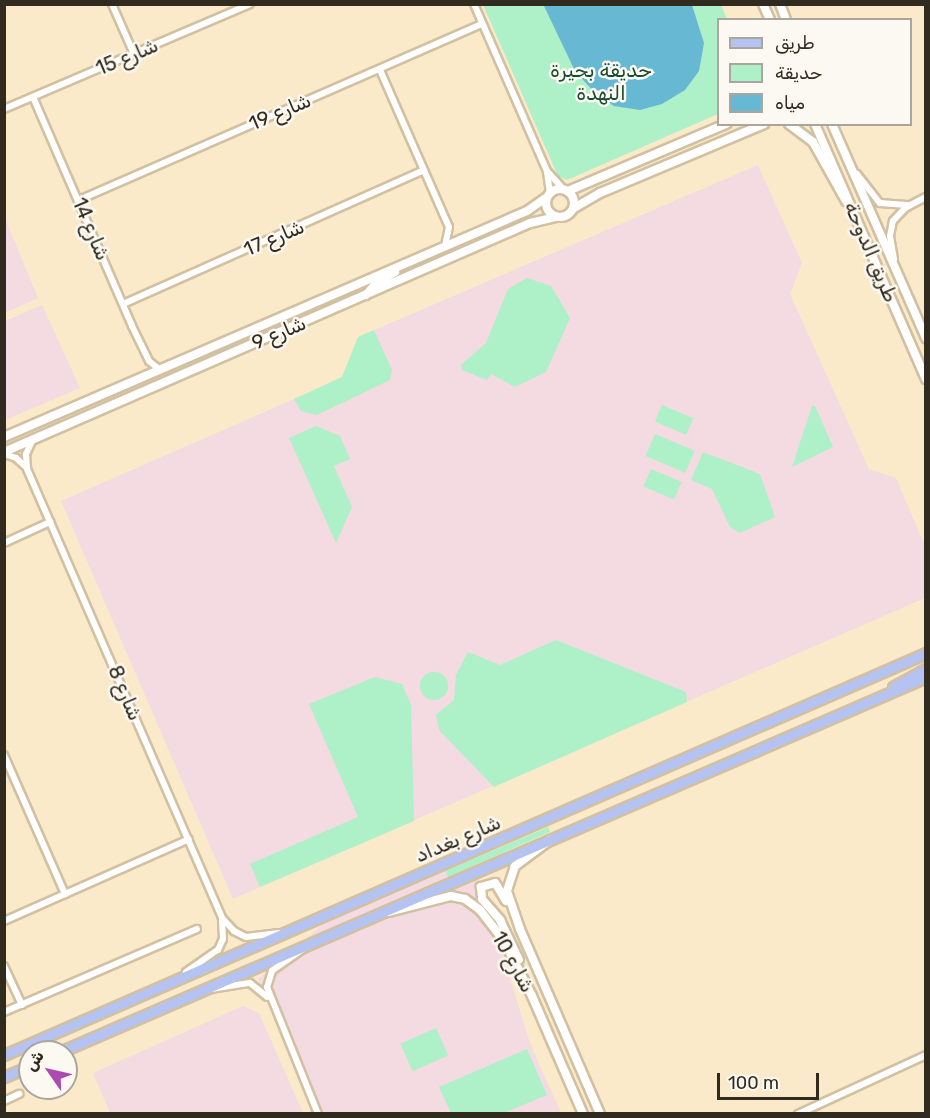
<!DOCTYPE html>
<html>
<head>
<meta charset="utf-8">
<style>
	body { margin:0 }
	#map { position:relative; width:930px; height:1118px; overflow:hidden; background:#fbeaca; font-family:Rubik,"Noto Naskh Arabic",sans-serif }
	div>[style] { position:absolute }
	.education>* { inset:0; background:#f4dae1 }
	.green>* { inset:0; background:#aef0c7; transform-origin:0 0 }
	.round { border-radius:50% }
	.water>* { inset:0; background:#67b8d2 }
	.roads { filter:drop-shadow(2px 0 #d1c0a1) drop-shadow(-2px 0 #d1c0a1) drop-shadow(0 2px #d1c0a1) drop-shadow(0 -2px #d1c0a1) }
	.minor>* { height:6px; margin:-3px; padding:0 3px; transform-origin:3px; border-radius:3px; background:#fff }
	.tertiary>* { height:8px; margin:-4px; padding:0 4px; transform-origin:4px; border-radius:4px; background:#fff }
	.tertiary>.ring { margin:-4px; padding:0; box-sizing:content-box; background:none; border:8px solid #fff; border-radius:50% }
	.secondary>* { height:8px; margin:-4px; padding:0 4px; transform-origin:4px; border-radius:4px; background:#fff }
	.primary>* { height:9px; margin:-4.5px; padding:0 4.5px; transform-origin:4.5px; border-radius:4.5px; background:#b5c3f2 }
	span { translate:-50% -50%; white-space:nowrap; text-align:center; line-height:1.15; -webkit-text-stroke:5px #fcf9f2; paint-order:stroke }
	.street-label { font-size:20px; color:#312a1e }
	.park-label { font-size:20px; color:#1a4c31 }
	.frame { position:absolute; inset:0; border:6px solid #312a1e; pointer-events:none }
	.legend { position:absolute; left:717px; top:18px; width:195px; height:108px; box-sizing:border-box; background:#fcf9f2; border:2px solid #aba69d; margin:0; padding:8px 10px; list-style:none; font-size:18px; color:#312a1e }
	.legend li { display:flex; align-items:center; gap:12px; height:30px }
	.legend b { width:30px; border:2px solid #aba69d }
	.north { position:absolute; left:18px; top:1040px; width:60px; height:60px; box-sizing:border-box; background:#fcf9f2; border:2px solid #aba69d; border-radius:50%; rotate:304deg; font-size:16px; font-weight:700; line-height:24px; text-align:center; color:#312a1e }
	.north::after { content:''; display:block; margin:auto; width:21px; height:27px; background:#ad4ab0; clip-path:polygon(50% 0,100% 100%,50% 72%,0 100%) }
	.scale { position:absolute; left:717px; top:1073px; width:102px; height:27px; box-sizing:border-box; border:3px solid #312a1e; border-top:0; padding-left:8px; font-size:18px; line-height:21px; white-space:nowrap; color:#312a1e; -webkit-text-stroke:4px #fcf9f2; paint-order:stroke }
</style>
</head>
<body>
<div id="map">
	<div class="education">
		<div style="clip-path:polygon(758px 165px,802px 263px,790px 294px,869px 469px,896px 478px,925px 546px,925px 598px,233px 899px,61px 501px,342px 378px,358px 337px)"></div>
		<div style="clip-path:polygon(5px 218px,38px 298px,5px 313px,4px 313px)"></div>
		<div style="clip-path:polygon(42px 305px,80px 388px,5px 420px,5px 321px)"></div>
		<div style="clip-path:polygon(470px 851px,530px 1043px,561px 1113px,318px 1113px,258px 979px,347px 904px)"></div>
		<div style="clip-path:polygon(243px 1006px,259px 1013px,303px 1113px,110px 1113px,93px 1073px)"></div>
	</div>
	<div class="green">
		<div style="clip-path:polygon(483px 5px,721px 5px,727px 19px,718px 20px,718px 114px,567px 180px,558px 176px)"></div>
		<div style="clip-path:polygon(527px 278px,551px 286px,570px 318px,546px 372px,515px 387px,491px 374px,487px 380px,462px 370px,461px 365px,486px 343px,508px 289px)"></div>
		<div style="clip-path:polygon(374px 330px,392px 370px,390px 380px,317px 415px,301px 411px,294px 399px,342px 377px,358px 337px)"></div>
		<div style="left:662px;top:405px;width:34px;height:18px;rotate:23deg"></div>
		<div style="clip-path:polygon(812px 406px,815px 406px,833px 447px,792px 467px)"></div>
		<div style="clip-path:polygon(316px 426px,340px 436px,350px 459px,334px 466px,352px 507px,336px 543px,289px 438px)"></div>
		<div style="left:655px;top:434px;width:43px;height:24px;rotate:23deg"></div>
		<div style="clip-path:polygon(703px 452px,760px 474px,775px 517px,740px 533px,730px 527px,712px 489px,691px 480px)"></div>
		<div style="left:651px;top:469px;width:33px;height:19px;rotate:23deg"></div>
		<div style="clip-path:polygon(556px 640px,686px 692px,687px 702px,494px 787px,439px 730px,436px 715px,454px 700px,456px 675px,468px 652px,500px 665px)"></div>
		<div class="round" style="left:420px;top:672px;width:28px;height:28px"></div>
		<div style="clip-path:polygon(375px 677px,402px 684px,411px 705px,414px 821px,260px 887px,250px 864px,358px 817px,309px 704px)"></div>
		<div style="clip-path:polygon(548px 827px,550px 832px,448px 877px,445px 871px)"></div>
		<div style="left:436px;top:1028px;width:30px;height:39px;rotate:66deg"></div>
		<div style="clip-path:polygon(527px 1049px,547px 1095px,504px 1113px,451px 1113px,439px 1087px)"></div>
	</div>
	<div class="water">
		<div style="clip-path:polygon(544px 6px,692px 5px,704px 43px,699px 71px,685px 90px,662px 104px,640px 110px,614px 106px,595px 93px,575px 71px)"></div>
	</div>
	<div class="roads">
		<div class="minor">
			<div style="left:112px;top:4px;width:55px;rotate:66.3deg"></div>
			<div style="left:474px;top:4px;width:182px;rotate:66.4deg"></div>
			<div style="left:547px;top:171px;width:24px;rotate:48deg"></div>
			<div style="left:380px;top:70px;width:171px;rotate:66.3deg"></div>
			<div style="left:449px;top:227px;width:19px;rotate:102deg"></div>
			<div style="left:33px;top:97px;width:249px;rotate:66.6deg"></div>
			<div style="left:132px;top:326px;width:39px;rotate:64deg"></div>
			<div style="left:149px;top:361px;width:14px;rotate:39deg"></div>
			<div style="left:4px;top:109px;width:267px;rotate:-23.1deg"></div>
			<div style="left:547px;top:172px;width:21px;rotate:82deg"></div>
			<div style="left:857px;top:174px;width:37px;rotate:52deg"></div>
			<div style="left:880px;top:203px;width:27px;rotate:4deg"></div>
			<div style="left:79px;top:200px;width:440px;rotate:-23.6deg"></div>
			<div style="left:894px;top:259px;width:23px;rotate:-100deg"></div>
			<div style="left:890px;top:236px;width:15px;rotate:-79deg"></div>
			<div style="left:893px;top:221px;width:18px;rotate:-47deg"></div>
			<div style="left:905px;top:208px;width:24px;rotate:-28deg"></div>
			<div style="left:123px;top:304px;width:329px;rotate:-24deg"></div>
			<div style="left:33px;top:439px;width:17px;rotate:115deg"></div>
			<div style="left:26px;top:454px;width:15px;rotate:86deg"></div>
			<div style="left:27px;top:469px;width:490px;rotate:66.5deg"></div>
			<div style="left:222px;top:918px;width:18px;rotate:47deg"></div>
			<div style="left:234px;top:931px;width:13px;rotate:27deg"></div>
			<div style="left:246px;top:937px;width:33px;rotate:-7deg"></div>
			<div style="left:4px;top:454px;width:13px;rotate:18deg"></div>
			<div style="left:16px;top:458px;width:15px;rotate:42deg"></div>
			<div style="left:4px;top:543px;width:51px;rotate:-24.5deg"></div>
			<div style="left:4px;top:755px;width:152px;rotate:66.3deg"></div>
			<div style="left:4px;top:921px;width:202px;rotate:-23.9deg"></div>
			<div style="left:303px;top:949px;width:38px;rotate:145deg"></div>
			<div style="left:272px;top:971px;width:17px;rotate:107deg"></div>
			<div style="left:267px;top:987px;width:137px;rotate:68.1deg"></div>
			<div style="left:4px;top:966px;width:43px;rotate:65.2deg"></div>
			<div style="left:186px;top:972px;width:39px;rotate:-35deg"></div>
			<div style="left:218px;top:950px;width:12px;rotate:-66deg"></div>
			<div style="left:223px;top:939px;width:20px;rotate:-93deg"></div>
			<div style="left:211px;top:989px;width:39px;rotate:-9deg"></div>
			<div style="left:250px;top:983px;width:22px;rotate:39deg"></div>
			<div style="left:4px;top:1012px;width:210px;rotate:-23.3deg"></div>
			<div style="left:4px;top:1101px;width:17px;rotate:-25deg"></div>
			<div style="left:798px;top:1114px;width:141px;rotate:-24.7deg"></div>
		</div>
		<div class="tertiary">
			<div style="left:789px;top:124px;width:30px;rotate:37deg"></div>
			<div style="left:813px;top:142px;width:68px;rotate:60.8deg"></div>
			<div class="ring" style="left:546px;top:189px;width:20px;height:20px"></div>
			<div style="left:568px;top:191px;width:172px;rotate:-23deg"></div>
			<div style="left:574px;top:208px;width:30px;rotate:-30deg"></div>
			<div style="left:600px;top:193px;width:178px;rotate:-22.8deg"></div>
			<div style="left:366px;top:295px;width:16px;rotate:-50deg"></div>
			<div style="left:376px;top:283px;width:22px;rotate:-30deg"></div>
			<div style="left:4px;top:437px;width:570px;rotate:-23.37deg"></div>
			<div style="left:527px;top:211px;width:24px;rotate:-35deg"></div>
			<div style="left:4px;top:452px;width:574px;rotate:-23.53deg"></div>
			<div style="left:530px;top:223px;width:26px;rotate:-13deg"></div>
			<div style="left:550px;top:840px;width:44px;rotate:143.4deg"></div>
			<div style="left:515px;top:866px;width:26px;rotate:108deg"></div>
			<div style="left:507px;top:891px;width:40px;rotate:71.1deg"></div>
			<div style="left:520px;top:929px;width:202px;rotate:66.6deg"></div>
			<div style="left:506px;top:901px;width:21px;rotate:-121deg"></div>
			<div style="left:495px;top:883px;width:15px;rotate:164deg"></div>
			<div style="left:481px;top:887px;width:12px;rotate:85deg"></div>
			<div style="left:482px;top:899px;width:28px;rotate:49deg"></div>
			<div style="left:500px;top:920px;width:44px;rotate:64.6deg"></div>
			<div style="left:389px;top:912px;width:64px;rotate:-14.5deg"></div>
			<div style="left:451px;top:896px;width:14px;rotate:12deg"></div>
			<div style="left:465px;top:899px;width:19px;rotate:36deg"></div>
			<div style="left:480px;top:910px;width:39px;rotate:52deg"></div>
			<div style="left:504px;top:941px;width:62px;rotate:63deg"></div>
			<div style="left:532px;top:996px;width:129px;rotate:66.6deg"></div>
		</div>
		<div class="secondary">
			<div style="left:763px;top:4px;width:17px;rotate:66deg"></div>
			<div style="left:780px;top:4px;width:17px;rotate:69deg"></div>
			<div style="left:815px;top:124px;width:278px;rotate:66.5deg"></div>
			<div style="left:832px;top:124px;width:234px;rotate:66.3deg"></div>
		</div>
		<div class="primary">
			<div style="left:893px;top:687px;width:38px;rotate:-29deg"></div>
			<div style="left:60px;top:1052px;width:944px;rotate:-23.41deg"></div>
			<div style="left:4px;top:1055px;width:1006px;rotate:-23.56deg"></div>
			<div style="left:4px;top:1077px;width:28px;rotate:-23deg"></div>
		</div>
	</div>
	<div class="street-label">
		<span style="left:127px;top:57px;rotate:-23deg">شارع 15</span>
		<span style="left:280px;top:112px;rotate:-23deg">شارع 19</span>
		<span style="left:91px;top:229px;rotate:67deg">شارع 14</span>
		<span style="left:274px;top:238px;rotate:-23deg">شارع 17</span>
		<span style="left:871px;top:252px;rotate:67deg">طريق الدوحة</span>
		<span style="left:279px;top:333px;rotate:-23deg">شارع 9</span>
		<span style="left:125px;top:693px;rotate:67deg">شارع 8</span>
		<span style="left:458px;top:839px;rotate:-23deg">شارع بغداد</span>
		<span style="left:513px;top:962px;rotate:61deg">شارع 10</span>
	</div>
	<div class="park-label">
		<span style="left:601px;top:82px">حديقة بحيرة<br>النهدة</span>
	</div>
	<div class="frame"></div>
	<ul class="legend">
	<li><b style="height:8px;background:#b5c3f2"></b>طريق</li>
	<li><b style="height:16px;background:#aef0c7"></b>حديقة</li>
	<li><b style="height:16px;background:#67b8d2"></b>مياه</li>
	</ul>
	<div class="north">ش</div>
	<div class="scale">100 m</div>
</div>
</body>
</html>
